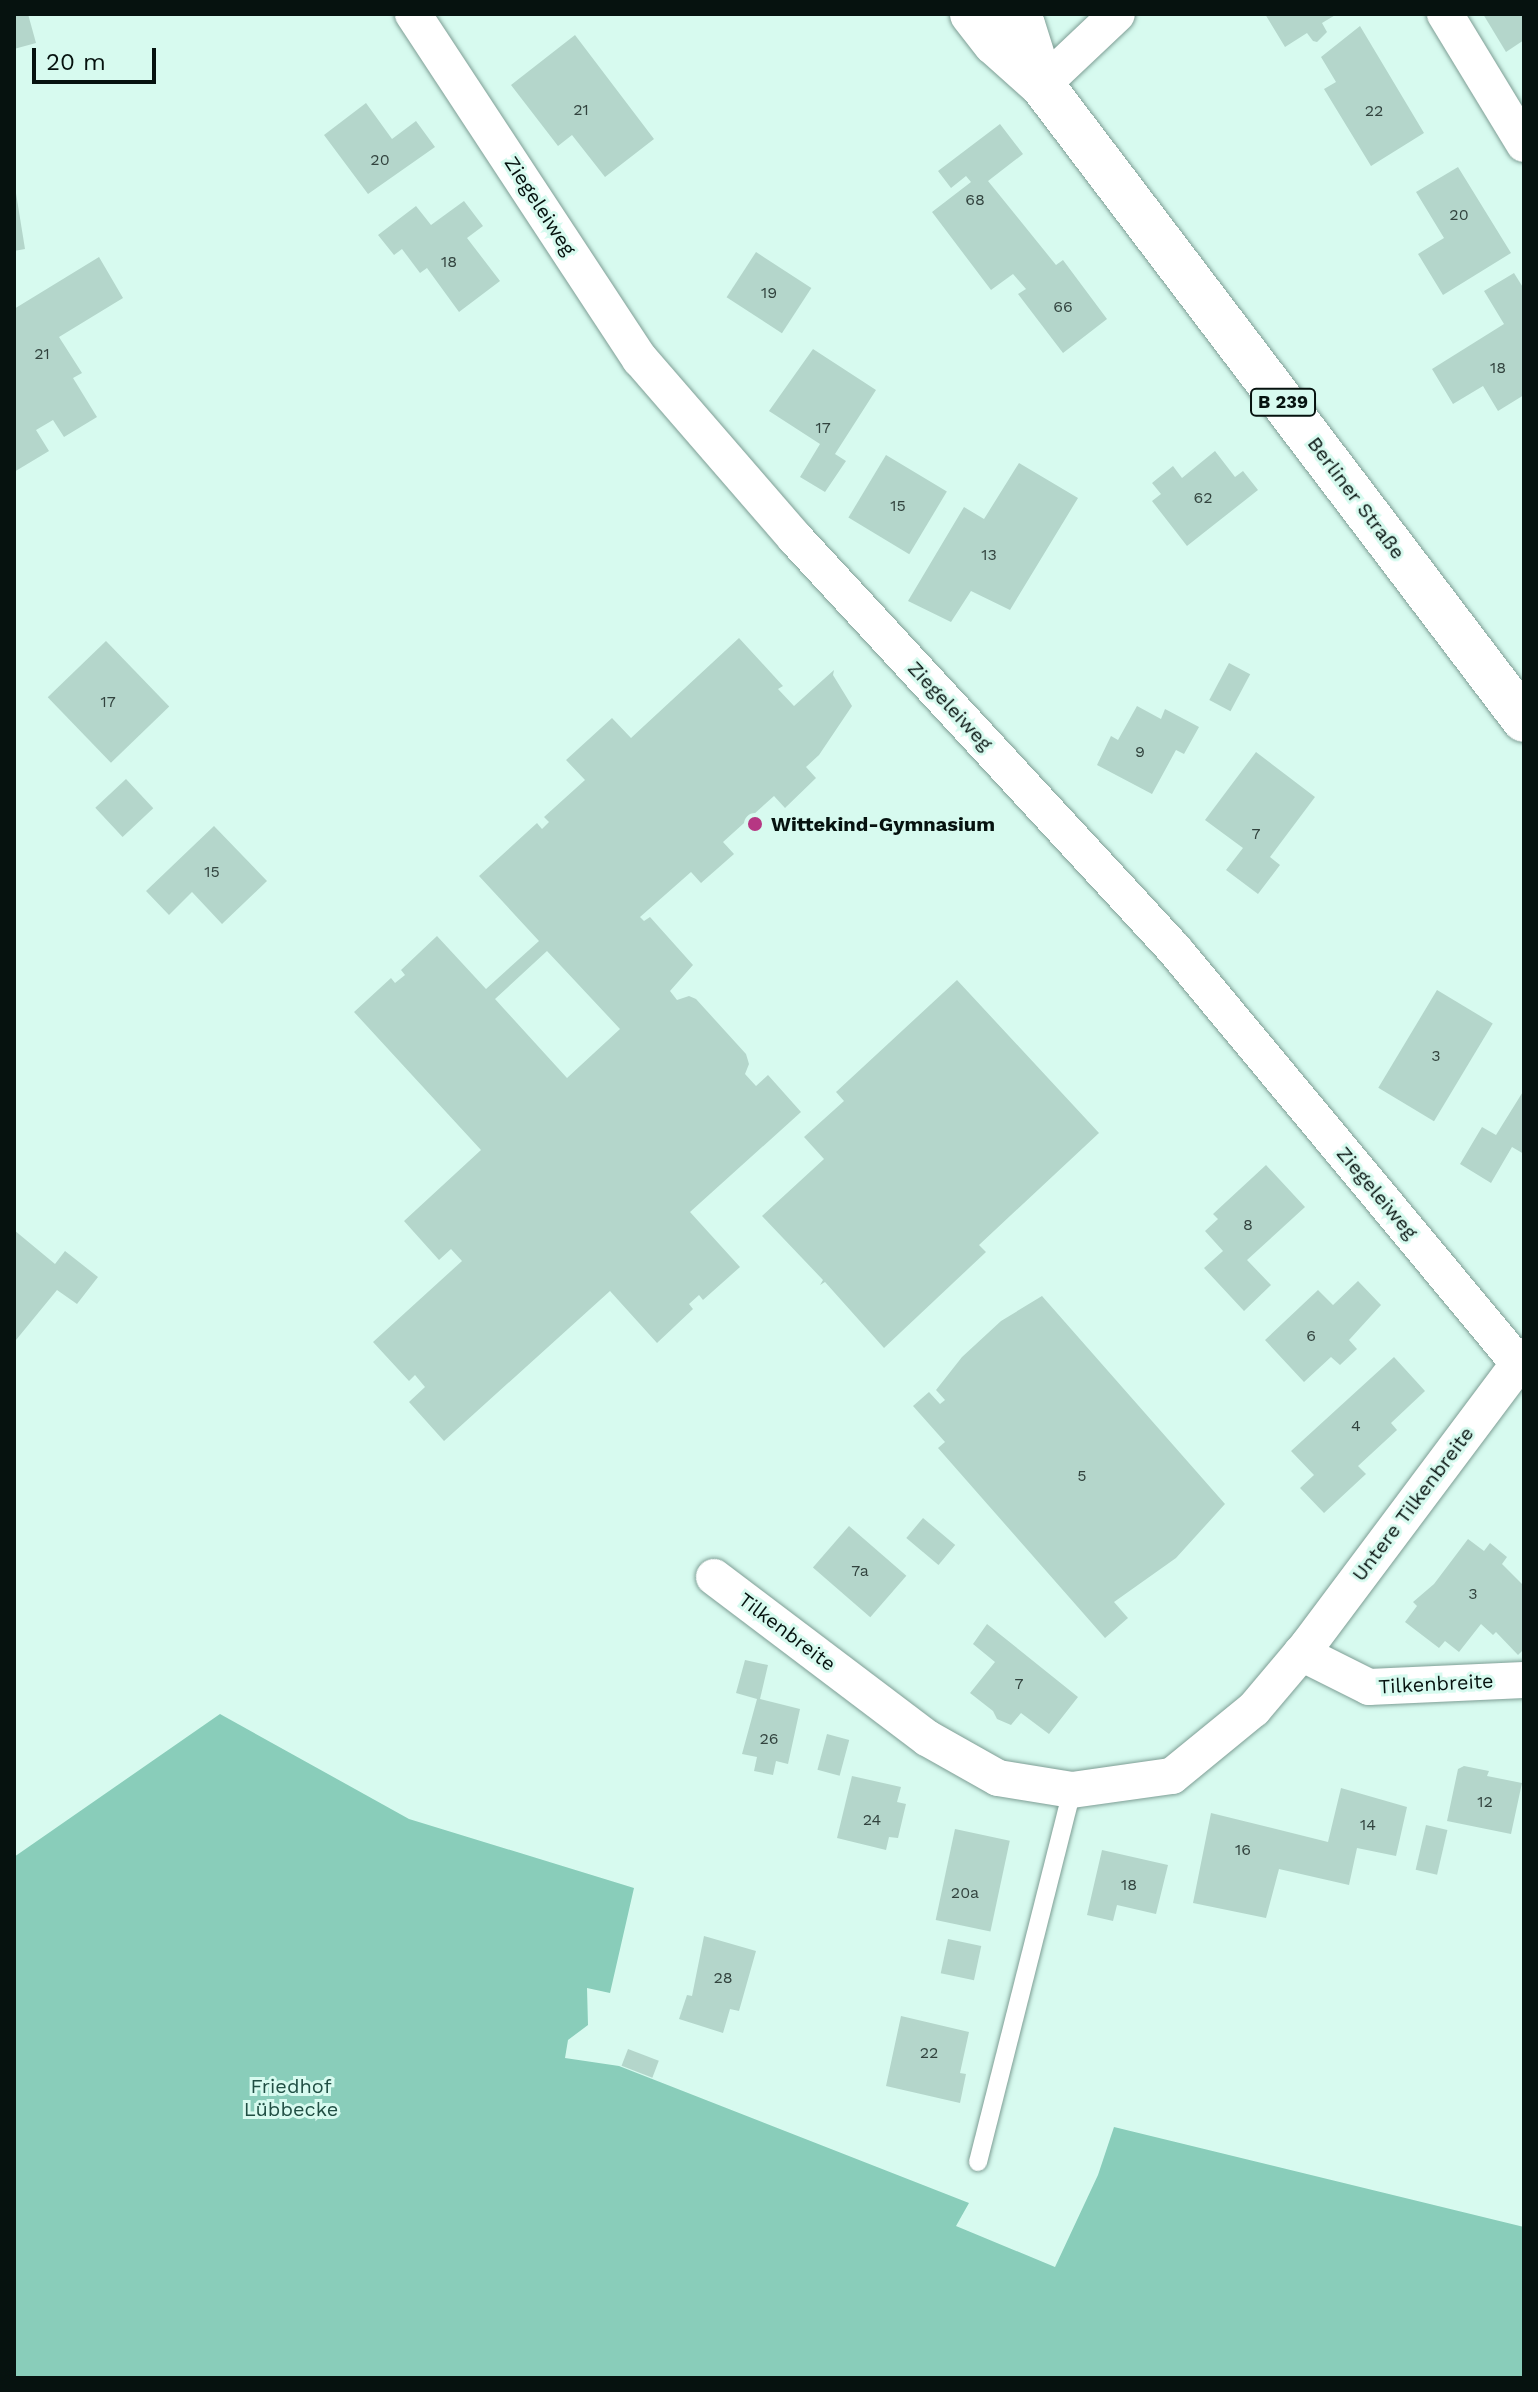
<!DOCTYPE html>
<meta charset="utf-8">
<style>
body{margin:0}
#map{position:relative;width:1538px;height:2392px;overflow:hidden;background:#d7faef;font-family:"Work Sans",sans-serif}
div>[style]{position:absolute}
.green>*{inset:0;background:#89cdba}
.building>*{inset:0;background:#b4d6cb;transform-origin:0 0}
.roads{filter:drop-shadow(0 0 2px #7e9e95) drop-shadow(0 0 2px #7e9e95)}
.lane>*{height:18px;margin:-9px;padding:0 9px;transform-origin:9px;border-radius:9px;background:#fff}
.street>*{height:36px;margin:-18px;padding:0 18px;transform-origin:18px;border-radius:18px;background:#fff}
.primary>*{height:44px;margin:-22px;padding:0 22px;transform-origin:22px;border-radius:22px;background:#fff}
.dots>*{width:22px;height:22px;translate:-50% -50%;box-sizing:border-box;border:4px solid #d7faef;border-radius:50%}
span{translate:-50% -50%;white-space:nowrap;text-align:center;line-height:1.15;-webkit-text-stroke:6px #d7faef;paint-order:stroke}
.number-label{font-size:16px;color:#32433e}
.number-label span{-webkit-text-stroke-width:0}
.shield-label span{padding:2px 6px;background:#d7faef;border:2px solid;border-radius:6px;-webkit-text-stroke-width:0}
.shield-label{font-size:18px;color:#06120f;font-weight:700}
.street-label{font-size:20px;color:#06120f}
.poi-label{font-size:20px;color:#06120f;font-weight:700}
.left{translate:0 -50%;text-align:left}
.park-label{font-size:20px;color:#204e43}
.frame{position:absolute;inset:0;border:16px solid #06120f;pointer-events:none}
.scale{position:absolute;left:32px;top:48px;width:124px;height:36px;box-sizing:border-box;border:4px solid #06120f;border-top:0;padding-left:10px;font-size:24px;line-height:28px;white-space:nowrap;color:#06120f;-webkit-text-stroke:6px #d7faef;paint-order:stroke}
</style>
<div id="map">
<div class="green">
<i style="clip-path:polygon(220px 1714px,409px 1819px,634px 1888px,610px 1993px,587px 1988px,588px 2025px,568px 2040px,565px 2058px,619px 2066px,969px 2203px,956px 2226px,1055px 2267px,1098px 2175px,1114px 2127px,1524px 2227px,1524px 2378px,14px 2378px,14px 1857px)"></i>
</div>
<div class="building">
<i style="clip-path:polygon(14px 14px,28px 14px,36px 43px,14px 49px)"></i>
<i style="clip-path:polygon(1265px 14px,1337px 14px,1322px 23px,1327px 32px,1317px 42px,1313px 41px,1307px 33px,1285px 47px)"></i>
<i style="clip-path:polygon(1483px 14px,1524px 14px,1524px 40px,1506px 52px)"></i>
<i style="clip-path:polygon(1360px 26px,1424px 133px,1371px 166px,1324px 89px,1336px 82px,1321px 57px)"></i>
<i style="clip-path:polygon(575px 35px,654px 139px,605px 177px,572px 135px,558px 146px,511px 85px)"></i>
<i style="clip-path:polygon(366px 103px,392px 139px,416px 121px,435px 147px,368px 194px,324px 135px)"></i>
<i style="clip-path:polygon(1000px 124px,1023px 154px,988px 181px,1056px 265px,1063px 260px,1107px 319px,1063px 353px,1018px 294px,1026px 289px,1013px 274px,991px 290px,932px 212px,971px 182px,966px 176px,951px 188px,938px 171px)"></i>
<i style="clip-path:polygon(1458px 167px,1511px 253px,1443px 295px,1418px 254px,1444px 238px,1416px 192px)"></i>
<i style="clip-path:polygon(14px 181px,25px 249px,14px 251px)"></i>
<i style="clip-path:polygon(464px 201px,483px 226px,467px 238px,500px 281px,459px 312px,427px 268px,420px 273px,402px 249px,394px 255px,378px 235px,416px 206px,431px 225px)"></i>
<i style="left:756px;top:252px;width:66px;height:54px;rotate:33deg"></i>
<i style="clip-path:polygon(99px 257px,123px 298px,59px 337px,82px 373px,73px 378px,97px 417px,64px 437px,53px 420px,36px 430px,49px 451px,14px 472px,14px 309px)"></i>
<i style="clip-path:polygon(1514px 273px,1524px 289px,1524px 395px,1498px 411px,1483px 386px,1453px 404px,1432px 369px,1504px 324px,1484px 291px)"></i>
<i style="clip-path:polygon(813px 349px,876px 390px,835px 454px,846px 461px,825px 492px,800px 477px,820px 444px,769px 411px)"></i>
<i style="clip-path:polygon(1215px 451px,1235px 477px,1243px 471px,1258px 490px,1187px 546px,1152px 501px,1161px 494px,1152px 483px,1173px 466px,1182px 478px)"></i>
<i style="left:886px;top:455px;width:71px;height:73px;rotate:31deg"></i>
<i style="clip-path:polygon(1019px 463px,1078px 498px,1010px 610px,971px 591px,951px 622px,908px 601px,964px 507px,984px 519px)"></i>
<i style="clip-path:polygon(evenodd,739px 638px,783px 686px,778px 689px,794px 706px,834px 670px,833px 675px,852px 706px,819px 755px,806px 767px,816px 778px,785px 808px,774px 796px,723px 842px,734px 854px,701px 883px,691px 872px,640px 917px,644px 921px,650px 917px,693px 965px,670px 991px,677px 1000px,689px 996px,696px 999px,746px 1054px,749px 1064px,745px 1074px,756px 1086px,768px 1075px,801px 1112px,690px 1212px,740px 1267px,703px 1300px,699px 1295px,689px 1304px,693px 1309px,657px 1343px,610px 1291px,444px 1441px,409px 1402px,425px 1387px,415px 1375px,409px 1381px,373px 1342px,462px 1261px,451px 1249px,439px 1260px,404px 1221px,481px 1150px,354px 1012px,391px 978px,395px 983px,405px 975px,401px 970px,437px 936px,486px 989px,539px 941px,479px 876px,537px 823px,542px 829px,549px 822px,544px 817px,585px 780px,566px 760px,612px 718px,631px 738px,739px 638px,547px 951px,620px 1029px,567px 1078px,495px 999px,547px 951px)"></i>
<i style="left:106px;top:641px;width:91px;height:81px;rotate:46deg"></i>
<i style="left:1229px;top:663px;width:24px;height:42px;rotate:28deg"></i>
<i style="clip-path:polygon(1137px 706px,1161px 719px,1165px 709px,1199px 727px,1184px 754px,1176px 750px,1152px 794px,1097px 765px,1111px 736px,1118px 740px)"></i>
<i style="clip-path:polygon(1256px 752px,1315px 797px,1270px 857px,1280px 865px,1258px 894px,1226px 870px,1243px 848px,1205px 820px)"></i>
<i style="left:126px;top:779px;width:40px;height:42px;rotate:47deg"></i>
<i style="clip-path:polygon(214px 826px,267px 881px,222px 924px,192px 892px,169px 915px,146px 891px)"></i>
<i style="clip-path:polygon(957px 980px,1099px 1133px,979px 1245px,986px 1252px,884px 1348px,825px 1282px,820px 1285px,823px 1280px,762px 1216px,824px 1159px,804px 1137px,844px 1101px,836px 1092px)"></i>
<i style="left:1437px;top:990px;width:65px;height:114px;rotate:31deg"></i>
<i style="clip-path:polygon(1524px 1090px,1524px 1154px,1512px 1147px,1491px 1183px,1460px 1164px,1482px 1127px,1496px 1135px)"></i>
<i style="clip-path:polygon(1266px 1165px,1305px 1207px,1247px 1260px,1271px 1285px,1244px 1311px,1204px 1268px,1223px 1251px,1205px 1231px,1218px 1219px,1213px 1214px)"></i>
<i style="clip-path:polygon(14px 1230px,55px 1264px,65px 1251px,98px 1277px,77px 1304px,57px 1290px,16px 1340px)"></i>
<i style="clip-path:polygon(1358px 1281px,1381px 1305px,1349px 1340px,1357px 1349px,1340px 1365px,1331px 1357px,1304px 1382px,1265px 1340px,1318px 1290px,1333px 1305px)"></i>
<i style="clip-path:polygon(1042px 1296px,1225px 1504px,1176px 1558px,1114px 1602px,1128px 1618px,1105px 1638px,938px 1448px,945px 1442px,913px 1406px,929px 1392px,940px 1404px,945px 1400px,936px 1390px,962px 1357px,1001px 1321px)"></i>
<i style="clip-path:polygon(1394px 1357px,1425px 1391px,1391px 1423px,1397px 1430px,1358px 1466px,1366px 1474px,1324px 1513px,1300px 1488px,1314px 1475px,1291px 1451px)"></i>
<i style="left:923px;top:1518px;width:42px;height:26px;rotate:40deg"></i>
<i style="left:849px;top:1526px;width:76px;height:55px;rotate:41deg"></i>
<i style="clip-path:polygon(1468px 1539px,1484px 1551px,1490px 1543px,1507px 1557px,1502px 1564px,1524px 1586px,1524px 1649px,1518px 1655px,1496px 1632px,1493px 1635px,1481px 1624px,1459px 1652px,1445px 1641px,1439px 1648px,1405px 1622px,1417px 1606px,1413px 1602px,1434px 1584px)"></i>
<i style="clip-path:polygon(987px 1624px,1078px 1697px,1049px 1734px,1021px 1713px,1011px 1725px,997px 1719px,993px 1711px,970px 1693px,995px 1662px,973px 1644px)"></i>
<i style="clip-path:polygon(745px 1660px,768px 1665px,760px 1699px,800px 1709px,788px 1764px,776px 1761px,773px 1775px,754px 1771px,757px 1757px,742px 1754px,757px 1699px,736px 1693px)"></i>
<i style="left:827px;top:1734px;width:23px;height:37px;rotate:15deg"></i>
<i style="clip-path:polygon(1464px 1766px,1489px 1771px,1487px 1776px,1522px 1783px,1511px 1834px,1447px 1821px,1458px 1769px)"></i>
<i style="clip-path:polygon(852px 1776px,901px 1787px,897px 1802px,906px 1804px,898px 1838px,889px 1837px,886px 1850px,837px 1838px)"></i>
<i style="clip-path:polygon(1341px 1788px,1407px 1807px,1396px 1856px,1357px 1848px,1349px 1885px,1279px 1869px,1266px 1918px,1193px 1903px,1211px 1813px,1328px 1842px)"></i>
<i style="left:1426px;top:1825px;width:22px;height:46px;rotate:13deg"></i>
<i style="left:955px;top:1829px;width:56px;height:93px;rotate:12deg"></i>
<i style="clip-path:polygon(1102px 1850px,1168px 1865px,1156px 1914px,1117px 1905px,1113px 1921px,1087px 1915px)"></i>
<i style="clip-path:polygon(704px 1936px,756px 1951px,739px 2011px,730px 2009px,723px 2033px,679px 2019px,687px 1995px,692px 1996px)"></i>
<i style="left:948px;top:1939px;width:34px;height:35px;rotate:12deg"></i>
<i style="clip-path:polygon(901px 2016px,969px 2032px,960px 2073px,966px 2074px,960px 2103px,886px 2086px)"></i>
<i style="left:628px;top:2049px;width:33px;height:18px;rotate:21deg"></i>
</div>
<div class="roads">
<div class="lane">
<i style="left:978px;top:2162px;width:384px;rotate:-75.8deg"></i>
</div>
<div class="street">
<i style="left:413px;top:14px;width:413px;rotate:56.7deg"></i>
<i style="left:640px;top:359px;width:237px;rotate:49.1deg"></i>
<i style="left:795px;top:538px;width:560px;rotate:47.31deg"></i>
<i style="left:1175px;top:950px;width:546px;rotate:50.28deg"></i>
<i style="left:1445px;top:14px;width:152px;rotate:58.7deg"></i>
<i style="left:1042px;top:85px;width:103px;rotate:-43.4deg"></i>
<i style="left:714px;top:1577px;width:267px;rotate:37.1deg"></i>
<i style="left:927px;top:1738px;width:81px;rotate:29.4deg"></i>
<i style="left:998px;top:1778px;width:75px;rotate:9.2deg"></i>
<i style="left:1072px;top:1790px;width:101px;rotate:-8deg"></i>
<i style="left:1172px;top:1776px;width:106px;rotate:-39.3deg"></i>
<i style="left:1254px;top:1709px;width:84px;rotate:-49.8deg"></i>
<i style="left:1308px;top:1645px;width:361px;rotate:-53.2deg"></i>
<i style="left:1301px;top:1653px;width:76px;rotate:26.6deg"></i>
<i style="left:1369px;top:1687px;width:155px;rotate:-2.6deg"></i>
</div>
<div class="primary">
<i style="left:972px;top:14px;width:37px;rotate:52deg"></i>
<i style="left:995px;top:43px;width:63px;rotate:41.8deg"></i>
<i style="left:1042px;top:85px;width:797px;rotate:52.8deg"></i>
<i style="left:1016px;top:14px;width:13px;rotate:58deg"></i>
<i style="left:1023px;top:25px;width:63px;rotate:72.4deg"></i>
</div>
</div>
<div class="dots">
<i style="left:755px;top:824px;background:#b63783"></i>
</div>
<div class="number-label">
<span style="left:581px;top:110px">21</span>
<span style="left:1374px;top:111px">22</span>
<span style="left:380px;top:160px">20</span>
<span style="left:975px;top:200px">68</span>
<span style="left:1459px;top:215px">20</span>
<span style="left:449px;top:262px">18</span>
<span style="left:769px;top:293px">19</span>
<span style="left:1063px;top:307px">66</span>
<span style="left:42px;top:354px">21</span>
<span style="left:1498px;top:368px">18</span>
<span style="left:823px;top:428px">17</span>
<span style="left:1203px;top:498px">62</span>
<span style="left:898px;top:506px">15</span>
<span style="left:989px;top:555px">13</span>
<span style="left:108px;top:702px">17</span>
<span style="left:1140px;top:752px">9</span>
<span style="left:1256px;top:834px">7</span>
<span style="left:212px;top:872px">15</span>
<span style="left:1436px;top:1056px">3</span>
<span style="left:1248px;top:1225px">8</span>
<span style="left:1311px;top:1336px">6</span>
<span style="left:1356px;top:1426px">4</span>
<span style="left:1082px;top:1476px">5</span>
<span style="left:860px;top:1571px">7a</span>
<span style="left:1473px;top:1594px">3</span>
<span style="left:1019px;top:1684px">7</span>
<span style="left:769px;top:1739px">26</span>
<span style="left:1485px;top:1802px">12</span>
<span style="left:872px;top:1820px">24</span>
<span style="left:1368px;top:1825px">14</span>
<span style="left:1243px;top:1850px">16</span>
<span style="left:1129px;top:1885px">18</span>
<span style="left:965px;top:1893px">20a</span>
<span style="left:723px;top:1978px">28</span>
<span style="left:929px;top:2053px">22</span>
</div>
<div class="shield-label">
<span style="left:1283px;top:402px">B 239</span>
</div>
<div class="street-label">
<span style="left:540px;top:206px;rotate:57deg">Ziegeleiweg</span>
<span style="left:1356px;top:498px;rotate:53deg">Berliner Straße</span>
<span style="left:950px;top:706px;rotate:47deg">Ziegeleiweg</span>
<span style="left:1377px;top:1193px;rotate:50deg">Ziegeleiweg</span>
<span style="left:1413px;top:1504px;rotate:-53deg">Untere Tilkenbreite</span>
<span style="left:787px;top:1632px;rotate:37deg">Tilkenbreite</span>
<span style="left:1436px;top:1684px;rotate:-3deg">Tilkenbreite</span>
</div>
<div class="poi-label">
<span class="left" style="left:771px;top:824px">Wittekind-Gymnasium</span>
</div>
<div class="park-label">
<span style="left:291px;top:2098px">Friedhof<br>Lübbecke</span>
</div>
<div class="frame"></div>
<div class="scale">20 m</div>
</div>
